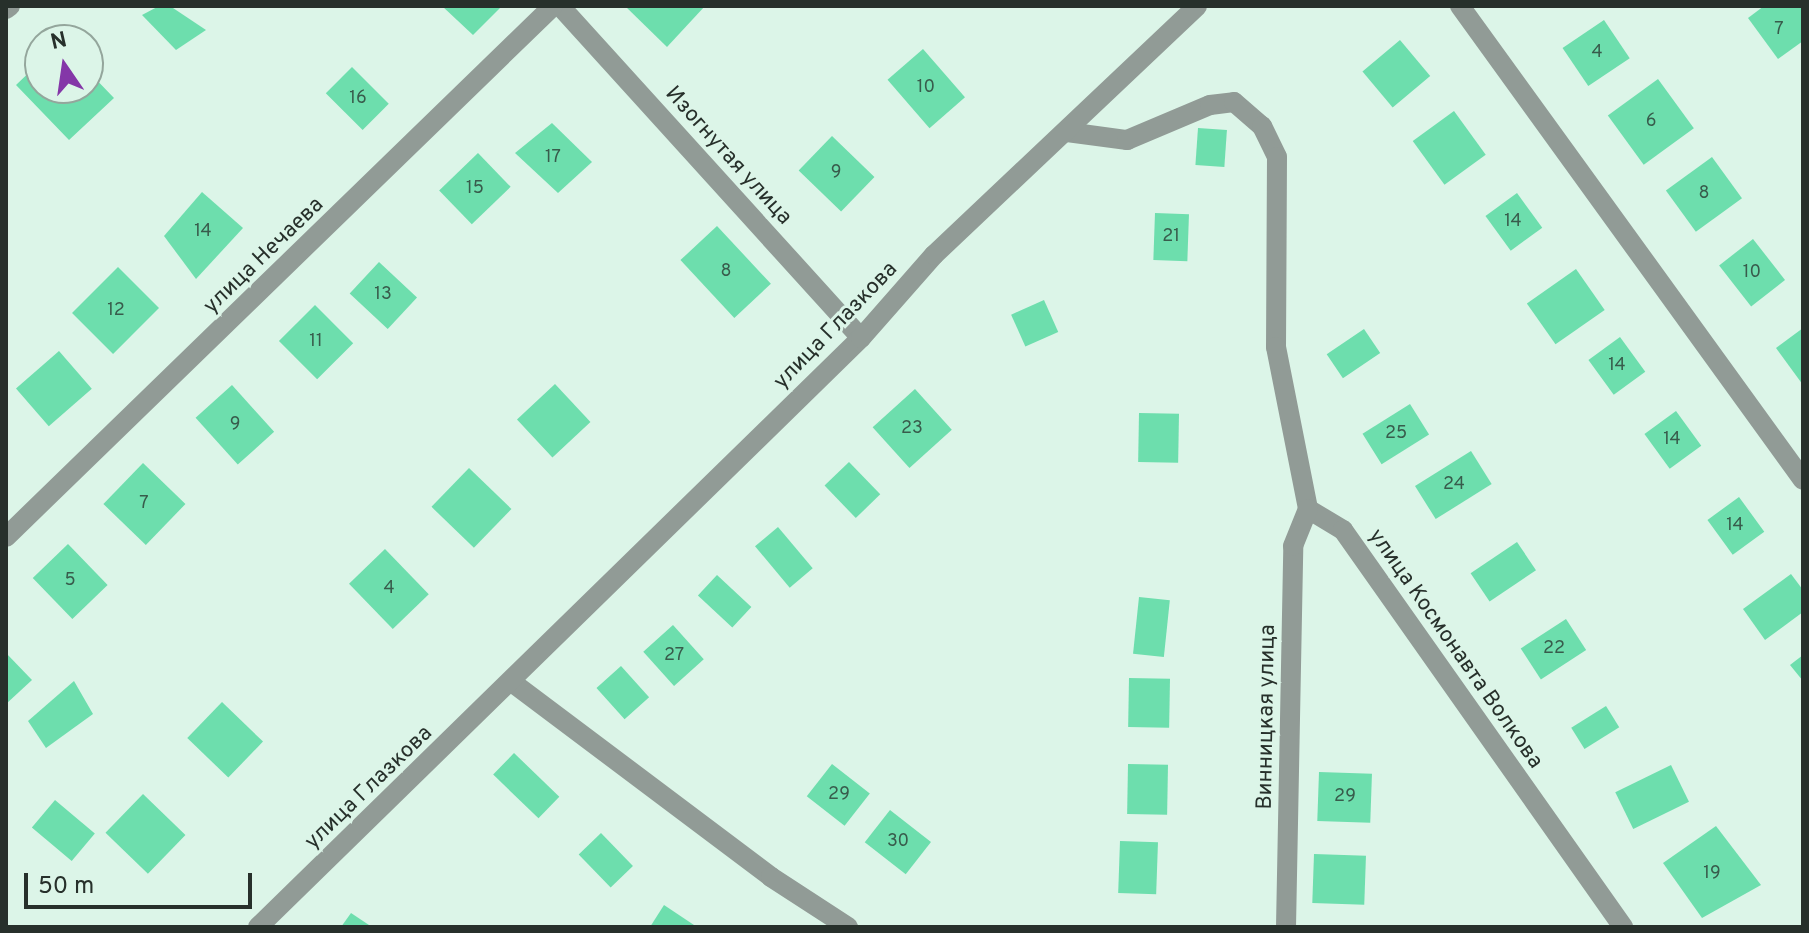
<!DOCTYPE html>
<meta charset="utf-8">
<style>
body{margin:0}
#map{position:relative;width:1809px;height:933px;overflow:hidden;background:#dcf5e8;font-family:Overpass,sans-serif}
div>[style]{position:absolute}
.building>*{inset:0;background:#6ddead;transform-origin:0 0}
.minor>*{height:20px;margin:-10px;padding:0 10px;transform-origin:10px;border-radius:10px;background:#919b96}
span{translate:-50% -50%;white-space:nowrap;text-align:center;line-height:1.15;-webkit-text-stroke:6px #dcf5e8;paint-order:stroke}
.number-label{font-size:18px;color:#385c4c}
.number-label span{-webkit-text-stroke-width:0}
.street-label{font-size:22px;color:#27302b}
.frame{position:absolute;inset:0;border:8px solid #27302b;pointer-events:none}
.north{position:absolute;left:24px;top:24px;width:80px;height:80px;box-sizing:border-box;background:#dcf5e8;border:2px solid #94a69c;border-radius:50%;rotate:347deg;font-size:22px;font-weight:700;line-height:32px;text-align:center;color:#27302b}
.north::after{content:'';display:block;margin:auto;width:28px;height:36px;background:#8437a8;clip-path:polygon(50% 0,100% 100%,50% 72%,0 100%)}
.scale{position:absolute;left:24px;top:873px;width:228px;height:36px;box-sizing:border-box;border:4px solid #27302b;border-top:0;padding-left:10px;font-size:24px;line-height:28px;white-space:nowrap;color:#27302b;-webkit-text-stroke:6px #dcf5e8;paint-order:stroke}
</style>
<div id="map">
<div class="building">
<i style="clip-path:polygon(159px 6px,170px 6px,206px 30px,176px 50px,142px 15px)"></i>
<i style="clip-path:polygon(442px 6px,502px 6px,473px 35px)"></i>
<i style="clip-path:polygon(625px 6px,705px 6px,667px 47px)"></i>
<i style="clip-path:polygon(1764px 6px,1803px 6px,1803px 41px,1778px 59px,1748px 18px)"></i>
<i style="left:1604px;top:20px;width:46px;height:50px;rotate:56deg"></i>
<i style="left:1400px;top:40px;width:47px;height:49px;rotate:50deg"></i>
<i style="left:923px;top:49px;width:64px;height:47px;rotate:49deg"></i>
<i style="clip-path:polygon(40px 62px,40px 88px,88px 88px,88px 71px,114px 98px,69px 140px,16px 85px)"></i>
<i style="left:352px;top:67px;width:52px;height:37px;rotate:45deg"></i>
<i style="left:1658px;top:79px;width:61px;height:62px;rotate:54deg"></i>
<i style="left:1454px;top:111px;width:54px;height:51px;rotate:54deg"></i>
<i style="clip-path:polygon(552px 123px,592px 162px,558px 193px,515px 153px)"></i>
<i style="left:1198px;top:128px;width:29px;height:37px;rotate:4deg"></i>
<i style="left:832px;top:136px;width:59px;height:48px;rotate:44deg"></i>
<i style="left:478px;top:153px;width:47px;height:54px;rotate:46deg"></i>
<i style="left:1712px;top:157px;width:51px;height:57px;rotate:54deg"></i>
<i style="clip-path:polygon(202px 192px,243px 228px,196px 279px,164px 236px)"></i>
<i style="left:1517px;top:193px;width:43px;height:39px;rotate:54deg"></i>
<i style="left:1155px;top:213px;width:34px;height:47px;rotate:2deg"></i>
<i style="left:717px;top:226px;width:79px;height:50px;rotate:47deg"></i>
<i style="left:1753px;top:239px;width:52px;height:43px;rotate:52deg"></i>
<i style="left:379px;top:262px;width:52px;height:43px;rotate:43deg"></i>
<i style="left:118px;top:267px;width:58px;height:65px;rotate:45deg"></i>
<i style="left:1576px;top:269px;width:50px;height:60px;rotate:55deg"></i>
<i style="left:1044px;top:300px;width:35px;height:36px;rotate:66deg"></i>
<i style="left:315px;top:305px;width:54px;height:51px;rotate:45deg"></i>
<i style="clip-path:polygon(1803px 328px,1803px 385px,1776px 348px)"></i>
<i style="left:1364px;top:329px;width:29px;height:45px;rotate:56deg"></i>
<i style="left:1620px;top:337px;width:43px;height:39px;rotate:54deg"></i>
<i style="left:59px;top:351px;width:50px;height:57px;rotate:49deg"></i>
<i style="left:555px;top:384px;width:52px;height:52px;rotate:47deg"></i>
<i style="left:232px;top:385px;width:63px;height:49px;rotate:48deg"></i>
<i style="left:915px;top:389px;width:55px;height:57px;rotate:48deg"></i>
<i style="left:1410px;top:404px;width:36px;height:56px;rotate:58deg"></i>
<i style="left:1676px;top:411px;width:43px;height:39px;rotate:54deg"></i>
<i style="left:1139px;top:413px;width:40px;height:49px;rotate:1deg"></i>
<i style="left:1471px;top:451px;width:39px;height:66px;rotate:58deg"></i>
<i style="left:849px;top:462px;width:45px;height:34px;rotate:46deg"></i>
<i style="left:143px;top:463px;width:59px;height:57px;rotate:44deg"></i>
<i style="left:469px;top:468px;width:59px;height:54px;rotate:44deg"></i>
<i style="left:1739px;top:497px;width:43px;height:39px;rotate:54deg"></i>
<i style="left:778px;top:527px;width:54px;height:30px;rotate:50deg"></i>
<i style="left:1517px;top:542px;width:34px;height:56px;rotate:56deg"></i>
<i style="left:68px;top:544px;width:57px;height:49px;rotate:46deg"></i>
<i style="left:385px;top:549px;width:63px;height:50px;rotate:46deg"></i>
<i style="clip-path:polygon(1791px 574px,1803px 590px,1803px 612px,1765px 640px,1743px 609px)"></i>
<i style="left:717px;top:575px;width:47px;height:28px;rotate:43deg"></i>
<i style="left:1139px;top:597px;width:31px;height:57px;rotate:6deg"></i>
<i style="left:1566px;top:619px;width:37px;height:54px;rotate:57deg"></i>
<i style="left:673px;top:625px;width:46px;height:40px;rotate:48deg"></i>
<i style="clip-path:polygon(6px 653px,32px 680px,6px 704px)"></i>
<i style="clip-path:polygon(1803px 655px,1803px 681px,1790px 665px)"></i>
<i style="left:621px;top:666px;width:42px;height:33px;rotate:48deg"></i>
<i style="left:1129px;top:678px;width:41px;height:49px;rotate:1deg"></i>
<i style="clip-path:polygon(74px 681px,93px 714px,46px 748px,28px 721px)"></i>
<i style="left:222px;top:702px;width:57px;height:50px;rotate:44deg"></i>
<i style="left:1606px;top:706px;width:25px;height:41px;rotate:58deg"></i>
<i style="left:514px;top:753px;width:63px;height:30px;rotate:44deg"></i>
<i style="left:832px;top:764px;width:48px;height:41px;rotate:38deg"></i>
<i style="left:1128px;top:764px;width:40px;height:50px;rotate:1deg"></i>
<i style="left:1671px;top:765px;width:41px;height:62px;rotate:64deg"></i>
<i style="left:1319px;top:772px;width:53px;height:49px;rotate:2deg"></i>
<i style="left:143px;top:794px;width:59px;height:54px;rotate:44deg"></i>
<i style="left:55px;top:800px;width:52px;height:36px;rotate:40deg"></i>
<i style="left:890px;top:810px;width:52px;height:41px;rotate:38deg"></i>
<i style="clip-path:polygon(1716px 826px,1761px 885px,1702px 918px,1663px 863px)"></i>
<i style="left:601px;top:833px;width:46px;height:31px;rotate:46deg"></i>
<i style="left:1120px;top:841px;width:38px;height:52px;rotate:2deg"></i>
<i style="left:1314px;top:854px;width:52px;height:49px;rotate:2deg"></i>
<i style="clip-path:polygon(664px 905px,697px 927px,650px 927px)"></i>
<i style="clip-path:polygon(351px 913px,372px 927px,341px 927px)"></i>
</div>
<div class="minor">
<i style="left:560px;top:6px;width:448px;rotate:47.8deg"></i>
<i style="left:1460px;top:6px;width:585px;rotate:54.11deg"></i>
<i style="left:6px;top:9px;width:5px;rotate:-37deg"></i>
<i style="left:1067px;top:132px;width:61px;rotate:7.6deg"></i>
<i style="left:1127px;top:140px;width:90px;rotate:-22.9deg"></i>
<i style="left:1210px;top:105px;width:24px;rotate:-7deg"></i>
<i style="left:1234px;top:102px;width:37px;rotate:41deg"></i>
<i style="left:1262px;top:126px;width:34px;rotate:64deg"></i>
<i style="left:1277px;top:157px;width:190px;rotate:90.3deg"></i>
<i style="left:1276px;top:347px;width:165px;rotate:78.8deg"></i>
<i style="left:1308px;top:509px;width:41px;rotate:31deg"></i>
<i style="left:1343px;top:530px;width:486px;rotate:54.8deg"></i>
<i style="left:6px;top:537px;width:762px;rotate:-44.15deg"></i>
<i style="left:513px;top:683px;width:323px;rotate:36.9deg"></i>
<i style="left:771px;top:877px;width:92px;rotate:33deg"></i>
<i style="left:258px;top:927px;width:843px;rotate:-44.33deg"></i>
<i style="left:861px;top:338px;width:111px;rotate:-48.7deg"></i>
<i style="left:934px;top:255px;width:362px;rotate:-43.4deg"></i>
<i style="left:1286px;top:927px;width:381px;rotate:-88.9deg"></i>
<i style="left:1293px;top:546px;width:40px;rotate:-68deg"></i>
</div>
<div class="number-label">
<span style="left:1779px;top:30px">7</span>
<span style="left:1597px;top:53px">4</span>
<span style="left:926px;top:88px">10</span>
<span style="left:358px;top:99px">16</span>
<span style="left:1651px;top:122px">6</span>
<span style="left:553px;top:158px">17</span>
<span style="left:836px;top:173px">9</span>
<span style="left:475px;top:189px">15</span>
<span style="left:1704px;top:194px">8</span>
<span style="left:1513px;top:222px">14</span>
<span style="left:203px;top:232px">14</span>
<span style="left:1171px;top:237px">21</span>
<span style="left:726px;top:272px">8</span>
<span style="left:1752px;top:273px">10</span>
<span style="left:383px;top:295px">13</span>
<span style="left:116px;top:311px">12</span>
<span style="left:316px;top:342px">11</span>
<span style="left:1617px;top:366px">14</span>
<span style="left:235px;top:425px">9</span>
<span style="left:912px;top:429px">23</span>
<span style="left:1396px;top:434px">25</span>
<span style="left:1672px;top:440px">14</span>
<span style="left:1454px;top:485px">24</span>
<span style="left:144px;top:504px">7</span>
<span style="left:1735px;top:526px">14</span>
<span style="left:70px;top:581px">5</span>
<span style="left:389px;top:589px">4</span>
<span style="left:1554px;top:649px">22</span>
<span style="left:674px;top:656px">27</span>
<span style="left:839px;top:795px">29</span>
<span style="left:1345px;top:797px">29</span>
<span style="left:898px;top:842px">30</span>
<span style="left:1712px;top:874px">19</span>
</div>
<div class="street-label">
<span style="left:728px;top:156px;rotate:48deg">Изогнутая улица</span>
<span style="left:264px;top:256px;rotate:-44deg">улица Нечаева</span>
<span style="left:836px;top:326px;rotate:-46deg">улица Глазкова</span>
<span style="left:1455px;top:649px;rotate:55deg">улица Космонавта Волкова</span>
<span style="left:1267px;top:717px;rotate:-89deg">Винницкая улица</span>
<span style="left:369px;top:788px;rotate:-44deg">улица Глазкова</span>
</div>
<div class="frame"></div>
<div class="north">N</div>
<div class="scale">50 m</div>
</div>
